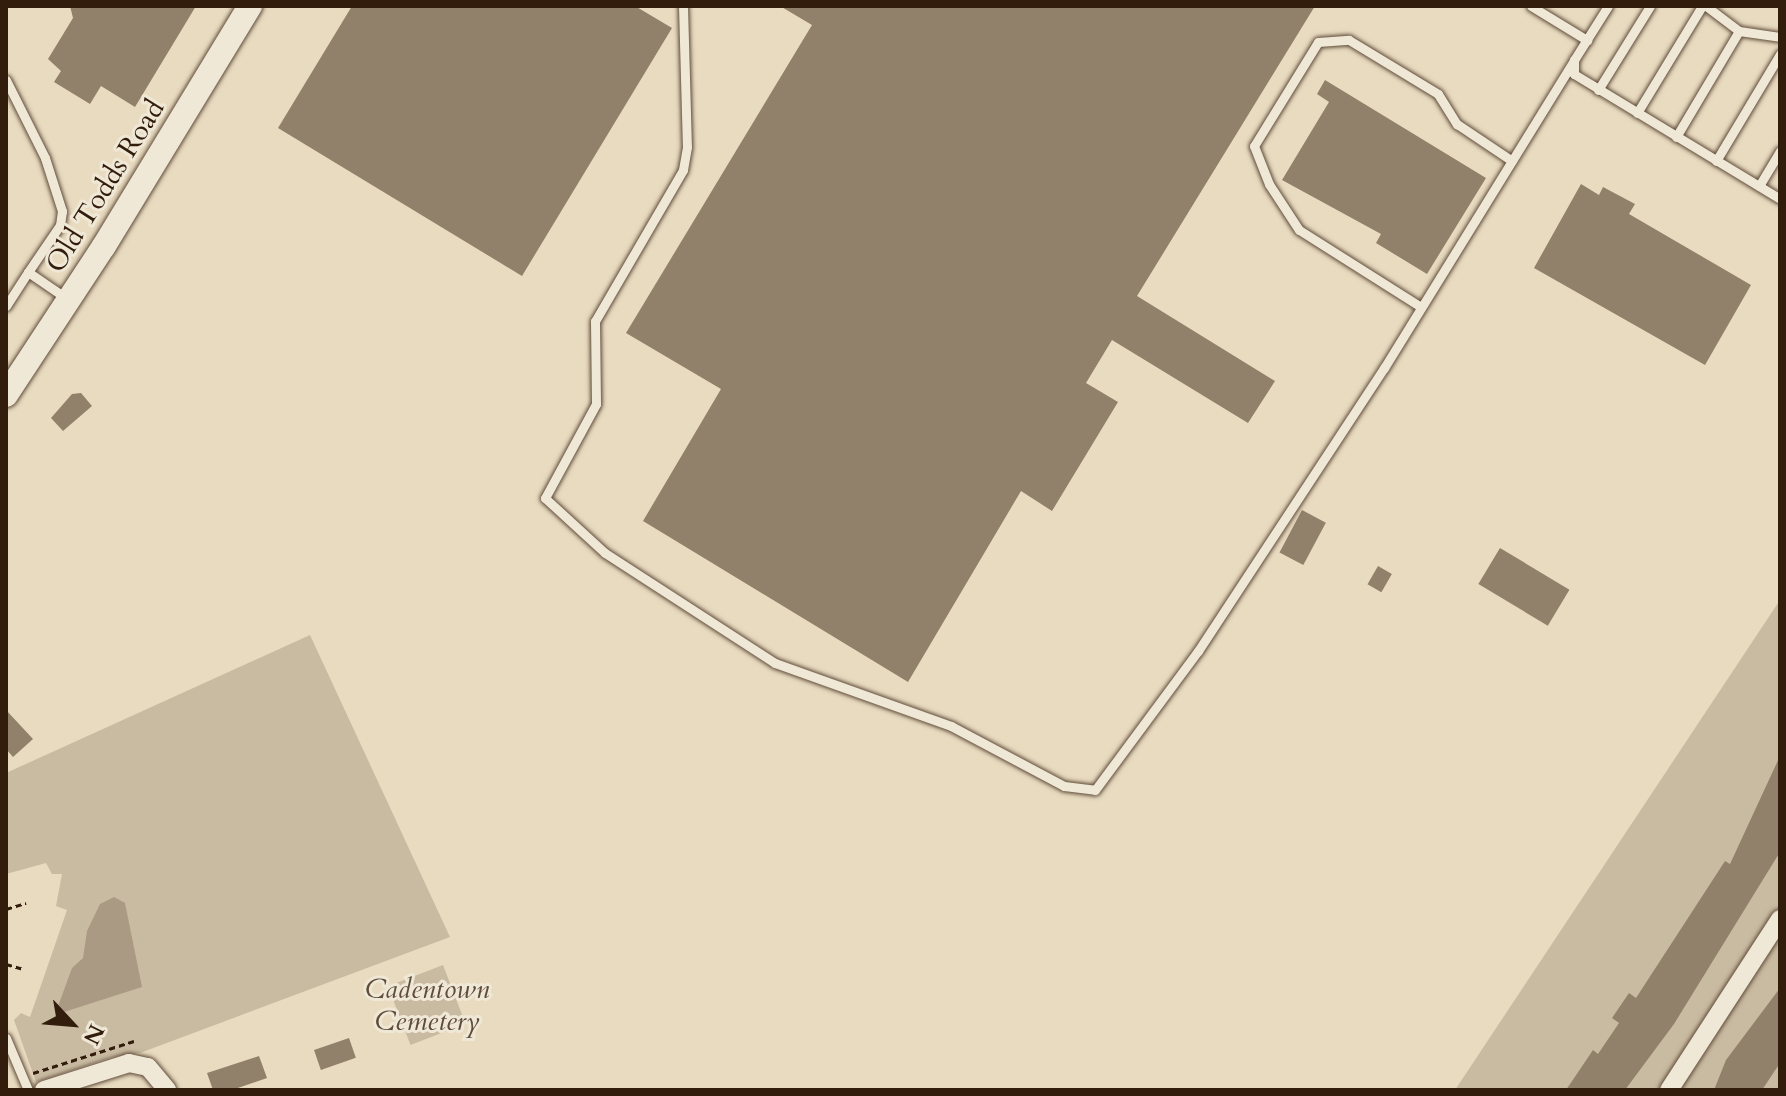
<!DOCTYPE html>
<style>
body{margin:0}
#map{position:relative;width:1786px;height:1096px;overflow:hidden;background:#e8dbc0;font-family:Cardo,serif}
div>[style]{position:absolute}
.green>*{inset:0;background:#c9bba2;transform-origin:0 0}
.water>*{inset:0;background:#aa9a83}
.building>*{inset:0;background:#91806a;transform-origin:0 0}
.path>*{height:3px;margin-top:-1.5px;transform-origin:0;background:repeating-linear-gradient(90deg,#321d0d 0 6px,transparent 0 10px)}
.roads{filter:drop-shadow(0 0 2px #604c3a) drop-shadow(0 0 2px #604c3a)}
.lane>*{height:9px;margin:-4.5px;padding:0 4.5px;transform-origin:4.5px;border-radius:4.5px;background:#f0e8d6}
.street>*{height:18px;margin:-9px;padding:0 9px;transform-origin:9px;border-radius:9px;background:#f0e8d6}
.secondary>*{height:24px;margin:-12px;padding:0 12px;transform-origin:12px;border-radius:12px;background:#f0e8d6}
span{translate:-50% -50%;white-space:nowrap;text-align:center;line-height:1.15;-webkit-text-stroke:6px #f0e8d6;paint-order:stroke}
.street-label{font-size:28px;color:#321d0d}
.park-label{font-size:28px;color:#5f4c3a;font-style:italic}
.frame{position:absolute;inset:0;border:8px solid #321d0d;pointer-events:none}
.north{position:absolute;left:32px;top:984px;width:80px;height:80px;-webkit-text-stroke:6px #f0e8d6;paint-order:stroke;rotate:116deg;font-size:22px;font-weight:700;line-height:32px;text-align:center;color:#321d0d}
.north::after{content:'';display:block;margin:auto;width:28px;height:36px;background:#321d0d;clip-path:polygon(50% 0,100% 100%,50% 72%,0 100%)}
</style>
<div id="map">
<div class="green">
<i style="clip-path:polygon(1780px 600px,1780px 1090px,1455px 1090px)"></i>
<i style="clip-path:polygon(310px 635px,450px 937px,140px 1053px,112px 1057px,36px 1082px,14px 1020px,21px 1013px,30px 1017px,67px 910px,56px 906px,62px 874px,52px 874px,46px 863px,6px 874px,6px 773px)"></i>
<i style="left:443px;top:965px;width:63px;height:59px;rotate:69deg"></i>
</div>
<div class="water">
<i style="clip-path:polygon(114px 897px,125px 903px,142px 987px,64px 1012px,57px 1009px,72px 968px,83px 958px,87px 931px,100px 904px)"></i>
</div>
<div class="building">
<i style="clip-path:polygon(70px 6px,196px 6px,135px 107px,101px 86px,90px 104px,54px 82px,61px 71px,48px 59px,73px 18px)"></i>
<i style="clip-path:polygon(352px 6px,635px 6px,672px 28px,522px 276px,278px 128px)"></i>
<i style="clip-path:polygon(780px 6px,1315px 6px,1137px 296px,1275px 381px,1248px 423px,1112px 340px,1086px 383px,1118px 402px,1052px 511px,1021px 491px,908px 682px,643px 521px,721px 389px,626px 333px,812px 25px)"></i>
<i style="clip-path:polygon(1325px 80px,1486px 178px,1427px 274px,1376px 243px,1381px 234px,1282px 180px,1329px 102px,1317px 94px)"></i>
<i style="clip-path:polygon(1581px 184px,1599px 195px,1603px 187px,1635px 204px,1629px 214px,1751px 285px,1705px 365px,1534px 268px)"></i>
<i style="clip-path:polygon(81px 393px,92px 406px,63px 431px,51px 418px,72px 394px)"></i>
<i style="left:1302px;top:510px;width:27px;height:48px;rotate:28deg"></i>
<i style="left:1500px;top:548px;width:81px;height:42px;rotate:31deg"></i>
<i style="left:1378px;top:566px;width:16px;height:21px;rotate:30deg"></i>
<i style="clip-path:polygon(6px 710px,33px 739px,13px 757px,6px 749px)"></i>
<i style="clip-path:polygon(1780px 756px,1780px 852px,1674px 1024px,1625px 1090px,1566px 1090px,1593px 1050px,1598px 1054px,1619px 1023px,1612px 1018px,1629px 993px,1636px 998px,1725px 861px,1730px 864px)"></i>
<i style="clip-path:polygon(1780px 988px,1780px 1063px,1762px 1090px,1714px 1090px,1726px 1060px)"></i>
<i style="left:349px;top:1038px;width:21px;height:37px;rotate:71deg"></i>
<i style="clip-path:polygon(259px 1056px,267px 1078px,232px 1090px,213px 1090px,207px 1073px)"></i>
</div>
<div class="path">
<i style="left:6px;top:909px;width:21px;rotate:-17deg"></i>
<i style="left:6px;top:964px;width:19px;rotate:16deg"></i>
<i style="left:33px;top:1073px;width:106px;rotate:-17.6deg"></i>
</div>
<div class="roads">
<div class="lane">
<i style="left:683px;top:6px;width:141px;rotate:88.4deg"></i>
<i style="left:687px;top:147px;width:23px;rotate:100deg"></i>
<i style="left:683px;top:170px;width:175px;rotate:120.2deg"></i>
<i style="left:595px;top:321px;width:83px;rotate:89.3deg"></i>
<i style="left:596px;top:404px;width:107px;rotate:118.5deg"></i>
<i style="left:545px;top:498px;width:81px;rotate:42.5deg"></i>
<i style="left:605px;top:553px;width:202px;rotate:32.9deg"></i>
<i style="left:775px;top:663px;width:187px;rotate:19.7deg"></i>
<i style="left:951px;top:726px;width:128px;rotate:28deg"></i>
<i style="left:1064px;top:786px;width:31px;rotate:7deg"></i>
<i style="left:1095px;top:790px;width:173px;rotate:-53.5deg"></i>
<i style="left:1198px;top:651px;width:339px;rotate:-56.7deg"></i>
<i style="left:1384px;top:368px;width:362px;rotate:-58.3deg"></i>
<i style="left:1531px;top:6px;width:66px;rotate:31.3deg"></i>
<i style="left:1608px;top:6px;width:64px;rotate:122.2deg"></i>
<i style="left:1574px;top:60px;width:14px;rotate:90deg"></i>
<i style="left:1574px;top:74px;width:241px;rotate:31.2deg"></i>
<i style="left:1706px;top:6px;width:41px;rotate:37.1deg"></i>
<i style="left:1739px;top:31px;width:41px;rotate:8.3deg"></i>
<i style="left:6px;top:80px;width:87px;rotate:63.4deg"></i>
<i style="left:45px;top:158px;width:56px;rotate:72.2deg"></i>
<i style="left:62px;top:211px;width:14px;rotate:98deg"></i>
<i style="left:60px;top:225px;width:57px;rotate:124.2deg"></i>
<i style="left:28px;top:272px;width:46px;rotate:34.4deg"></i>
<i style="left:1598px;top:90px;width:99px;rotate:-58.2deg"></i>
<i style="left:1637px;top:113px;width:125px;rotate:-58.7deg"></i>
<i style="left:1676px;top:137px;width:123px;rotate:-59.3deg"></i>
<i style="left:1716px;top:161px;width:125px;rotate:-59.1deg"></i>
<i style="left:1759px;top:186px;width:41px;rotate:-59deg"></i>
<i style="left:6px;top:306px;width:40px;rotate:-57.1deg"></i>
<i style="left:1421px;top:307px;width:144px;rotate:-147.7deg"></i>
<i style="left:1299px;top:230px;width:55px;rotate:-123.1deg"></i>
<i style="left:1269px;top:184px;width:41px;rotate:-111.5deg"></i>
<i style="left:1254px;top:146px;width:122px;rotate:-58.4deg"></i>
<i style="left:1318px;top:42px;width:31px;rotate:-4deg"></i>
<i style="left:1349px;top:40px;width:104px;rotate:31.2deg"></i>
<i style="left:1438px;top:94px;width:36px;rotate:58deg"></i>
<i style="left:1457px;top:124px;width:66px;rotate:33.9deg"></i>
<i style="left:6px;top:1038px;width:56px;rotate:67.1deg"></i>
</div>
<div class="street">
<i style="left:44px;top:1090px;width:89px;rotate:-17.6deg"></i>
<i style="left:129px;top:1063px;width:19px;rotate:12deg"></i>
<i style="left:148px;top:1067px;width:30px;rotate:50deg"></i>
<i style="left:1669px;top:1090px;width:204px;rotate:-57deg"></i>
</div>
<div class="secondary">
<i style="left:6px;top:395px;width:178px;rotate:-56.7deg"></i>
<i style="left:104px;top:246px;width:281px;rotate:-58.7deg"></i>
</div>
</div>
<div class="street-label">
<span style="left:105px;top:186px;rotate:-58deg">Old Todds Road</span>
</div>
<div class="park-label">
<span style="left:427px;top:1005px">Cadentown<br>Cemetery</span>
</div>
<div class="frame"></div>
<div class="north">N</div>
</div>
